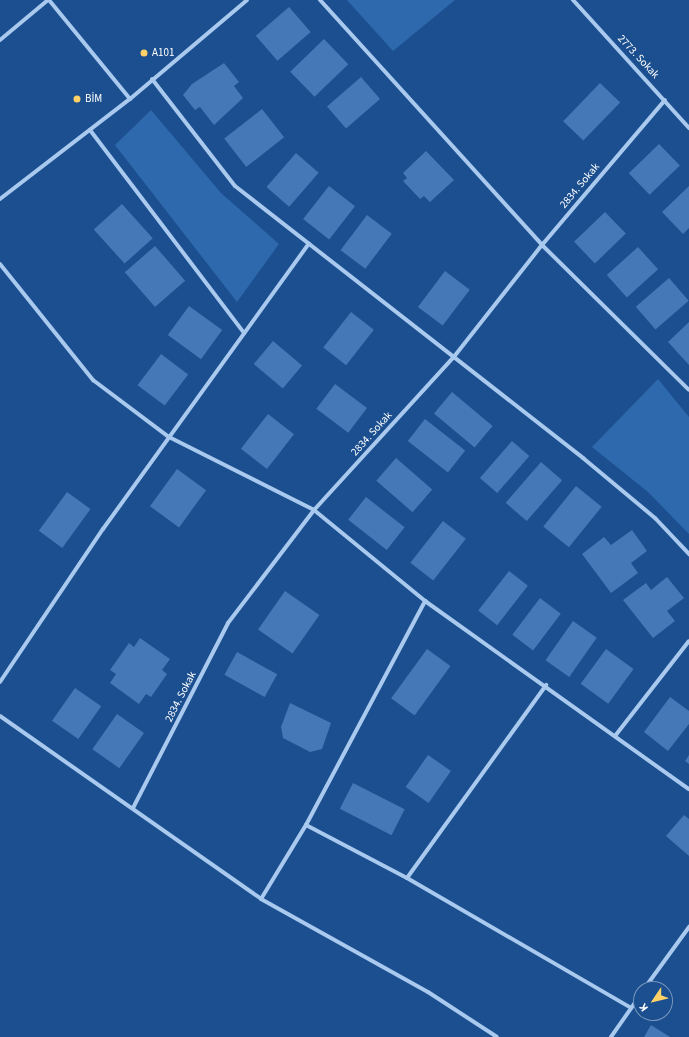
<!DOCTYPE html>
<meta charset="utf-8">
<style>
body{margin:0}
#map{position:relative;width:689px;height:1037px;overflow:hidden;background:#1b4f8f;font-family:"Source Sans 3",sans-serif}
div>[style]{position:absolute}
.green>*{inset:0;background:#2e69ad}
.building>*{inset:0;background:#4478b7;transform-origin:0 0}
.minor>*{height:4px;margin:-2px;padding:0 2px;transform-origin:2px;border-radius:2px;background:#a9c9ee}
.dots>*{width:11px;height:11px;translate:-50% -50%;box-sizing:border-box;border:2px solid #1b4f8f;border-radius:50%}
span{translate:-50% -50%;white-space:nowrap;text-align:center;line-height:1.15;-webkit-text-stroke:4px #1b4f8f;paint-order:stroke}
.poi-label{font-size:11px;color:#fff}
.left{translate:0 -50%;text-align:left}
.street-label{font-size:11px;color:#fff}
.north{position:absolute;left:633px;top:981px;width:40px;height:40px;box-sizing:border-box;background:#1b4f8f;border:1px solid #7695bc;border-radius:50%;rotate:235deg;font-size:11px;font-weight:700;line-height:16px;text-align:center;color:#fff}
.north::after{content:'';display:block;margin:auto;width:14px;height:18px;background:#ffd166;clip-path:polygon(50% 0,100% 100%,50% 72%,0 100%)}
</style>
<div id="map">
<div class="green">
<i style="clip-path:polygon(347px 0,455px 0,393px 51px)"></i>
<i style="clip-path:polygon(151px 110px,221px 193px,279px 244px,237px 302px,115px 145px)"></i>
<i style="clip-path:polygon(658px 379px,689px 417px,689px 534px,648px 492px,592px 447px)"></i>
</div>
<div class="building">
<i style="left:289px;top:7px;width:33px;height:44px;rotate:49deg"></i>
<i style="left:324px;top:39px;width:35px;height:47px;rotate:46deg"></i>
<i style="clip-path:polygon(224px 63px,239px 82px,234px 86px,243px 98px,214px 125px,200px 107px,195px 110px,183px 95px,192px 84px)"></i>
<i style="left:361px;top:77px;width:29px;height:45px;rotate:49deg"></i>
<i style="left:600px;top:83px;width:28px;height:53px;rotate:44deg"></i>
<i style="left:262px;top:109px;width:36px;height:48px;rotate:52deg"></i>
<i style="left:659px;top:144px;width:30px;height:42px;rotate:46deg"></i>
<i style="clip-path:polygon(426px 151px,454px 180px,430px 202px,424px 196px,420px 199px,403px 181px,407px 178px,403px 173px)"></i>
<i style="left:296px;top:153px;width:30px;height:45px;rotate:41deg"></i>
<i style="left:329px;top:186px;width:33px;height:42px;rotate:38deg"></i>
<i style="clip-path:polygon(689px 186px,689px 228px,683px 234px,662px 212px)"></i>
<i style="left:122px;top:204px;width:46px;height:38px;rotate:48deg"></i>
<i style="left:605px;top:212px;width:30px;height:43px;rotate:46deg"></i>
<i style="left:367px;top:215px;width:31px;height:44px;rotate:37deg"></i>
<i style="left:155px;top:246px;width:46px;height:40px;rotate:49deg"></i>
<i style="left:638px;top:247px;width:30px;height:42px;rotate:48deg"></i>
<i style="left:445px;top:271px;width:31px;height:45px;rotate:37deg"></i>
<i style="left:669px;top:278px;width:30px;height:44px;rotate:49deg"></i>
<i style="left:189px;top:306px;width:41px;height:36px;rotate:36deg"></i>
<i style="left:351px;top:312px;width:29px;height:45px;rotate:38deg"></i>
<i style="clip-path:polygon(689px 322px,689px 365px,668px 342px)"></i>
<i style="left:273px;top:341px;width:38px;height:30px;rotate:40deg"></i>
<i style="left:161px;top:354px;width:34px;height:39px;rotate:37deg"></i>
<i style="left:335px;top:384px;width:40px;height:31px;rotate:37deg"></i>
<i style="left:452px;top:392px;width:53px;height:28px;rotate:40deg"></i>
<i style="left:268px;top:414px;width:33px;height:44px;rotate:38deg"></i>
<i style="left:425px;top:419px;width:51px;height:28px;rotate:38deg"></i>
<i style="left:512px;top:441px;width:23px;height:49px;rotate:41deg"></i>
<i style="left:396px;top:458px;width:48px;height:30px;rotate:41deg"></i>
<i style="left:541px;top:462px;width:28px;height:54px;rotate:41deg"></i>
<i style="left:177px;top:469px;width:36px;height:46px;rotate:36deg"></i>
<i style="left:576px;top:486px;width:33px;height:52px;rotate:39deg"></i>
<i style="left:67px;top:492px;width:29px;height:48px;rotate:36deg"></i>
<i style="left:366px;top:497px;width:49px;height:29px;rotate:38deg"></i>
<i style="left:443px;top:521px;width:29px;height:53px;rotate:38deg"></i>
<i style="clip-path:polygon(632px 530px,647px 551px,631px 563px,638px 573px,611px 593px,582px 554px,604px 537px,611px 545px)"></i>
<i style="left:509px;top:571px;width:24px;height:50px;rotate:38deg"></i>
<i style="clip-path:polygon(667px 577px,684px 598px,667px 611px,675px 621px,653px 638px,623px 600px,646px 583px,651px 590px)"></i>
<i style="left:285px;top:591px;width:42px;height:47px;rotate:35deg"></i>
<i style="left:540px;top:598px;width:26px;height:46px;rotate:37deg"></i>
<i style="left:573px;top:621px;width:29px;height:48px;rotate:35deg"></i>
<i style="clip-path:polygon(140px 638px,170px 659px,162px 670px,167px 674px,151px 697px,146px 694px,139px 704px,110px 683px,116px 674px,110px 670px,129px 643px,134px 647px)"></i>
<i style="left:427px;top:649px;width:29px;height:61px;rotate:36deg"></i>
<i style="left:606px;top:649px;width:34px;height:43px;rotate:36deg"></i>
<i style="left:237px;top:652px;width:46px;height:26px;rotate:29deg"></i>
<i style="left:75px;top:688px;width:32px;height:40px;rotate:35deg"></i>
<i style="clip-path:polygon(670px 697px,689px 711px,689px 724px,668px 751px,644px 732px)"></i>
<i style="clip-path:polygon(290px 703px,331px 723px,322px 749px,310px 752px,283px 738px,281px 727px)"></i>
<i style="left:117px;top:714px;width:33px;height:43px;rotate:35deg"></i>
<i style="left:428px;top:755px;width:28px;height:39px;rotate:35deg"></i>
<i style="clip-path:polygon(689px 755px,689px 764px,685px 761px)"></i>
<i style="left:353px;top:783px;width:58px;height:29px;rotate:27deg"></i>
<i style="clip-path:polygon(684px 815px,689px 819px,689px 856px,666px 836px)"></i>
<i style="clip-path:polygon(651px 1025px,670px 1037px,644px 1037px)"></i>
</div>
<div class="minor">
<i style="left:49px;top:0;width:128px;rotate:50.7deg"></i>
<i style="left:320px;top:0;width:331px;rotate:47.8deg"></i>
<i style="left:542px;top:245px;width:206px;rotate:44.6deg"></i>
<i style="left:573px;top:0;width:173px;rotate:47.8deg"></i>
<i style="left:0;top:40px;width:62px;rotate:-39.8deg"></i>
<i style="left:152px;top:79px;width:135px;rotate:52.2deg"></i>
<i style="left:235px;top:186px;width:442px;rotate:38deg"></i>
<i style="left:583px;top:458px;width:94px;rotate:39.8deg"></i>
<i style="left:655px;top:518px;width:50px;rotate:46.6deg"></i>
<i style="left:90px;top:130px;width:255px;rotate:52.8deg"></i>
<i style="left:0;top:199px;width:164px;rotate:-37.6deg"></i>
<i style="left:130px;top:99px;width:153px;rotate:-40.2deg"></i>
<i style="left:0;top:264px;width:149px;rotate:51.3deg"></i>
<i style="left:93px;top:380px;width:95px;rotate:36.9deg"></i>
<i style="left:169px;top:437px;width:162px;rotate:26.7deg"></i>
<i style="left:314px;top:510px;width:144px;rotate:39.3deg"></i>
<i style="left:425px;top:601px;width:324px;rotate:35.5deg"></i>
<i style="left:0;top:682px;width:184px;rotate:-56.1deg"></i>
<i style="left:103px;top:529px;width:352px;rotate:-54.2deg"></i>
<i style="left:0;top:716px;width:319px;rotate:35deg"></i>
<i style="left:261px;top:899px;width:191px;rotate:29.1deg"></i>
<i style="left:428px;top:992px;width:82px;rotate:33.1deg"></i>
<i style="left:615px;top:736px;width:120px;rotate:-52.1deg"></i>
<i style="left:133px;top:808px;width:208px;rotate:-62.8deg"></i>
<i style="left:228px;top:623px;width:142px;rotate:-52.7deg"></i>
<i style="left:314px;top:510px;width:206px;rotate:-47.6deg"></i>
<i style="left:453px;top:358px;width:144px;rotate:-51.8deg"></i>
<i style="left:542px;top:245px;width:190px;rotate:-49.7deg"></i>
<i style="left:306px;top:825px;width:114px;rotate:27.7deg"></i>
<i style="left:407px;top:878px;width:259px;rotate:30.1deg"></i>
<i style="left:407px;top:878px;width:238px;rotate:-54.2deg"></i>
<i style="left:261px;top:899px;width:87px;rotate:-58.7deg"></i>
<i style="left:306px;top:825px;width:254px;rotate:-62deg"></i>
<i style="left:644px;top:989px;width:77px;rotate:-54deg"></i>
<i style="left:611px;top:1037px;width:52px;rotate:-55.1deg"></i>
</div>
<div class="dots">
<i style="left:144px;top:53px;background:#ffd166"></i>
<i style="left:77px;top:99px;background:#ffd166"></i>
</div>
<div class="poi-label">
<span class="left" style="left:152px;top:53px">A101</span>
<span class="left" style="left:85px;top:99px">BİM</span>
</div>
<div class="street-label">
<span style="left:638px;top:57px;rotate:47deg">2773. Sokak</span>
<span style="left:580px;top:186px;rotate:-50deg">2834. Sokak</span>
<span style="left:372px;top:434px;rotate:-48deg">2834. Sokak</span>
<span style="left:181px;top:697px;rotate:-63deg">2834. Sokak</span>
</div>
<div class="north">K</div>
</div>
